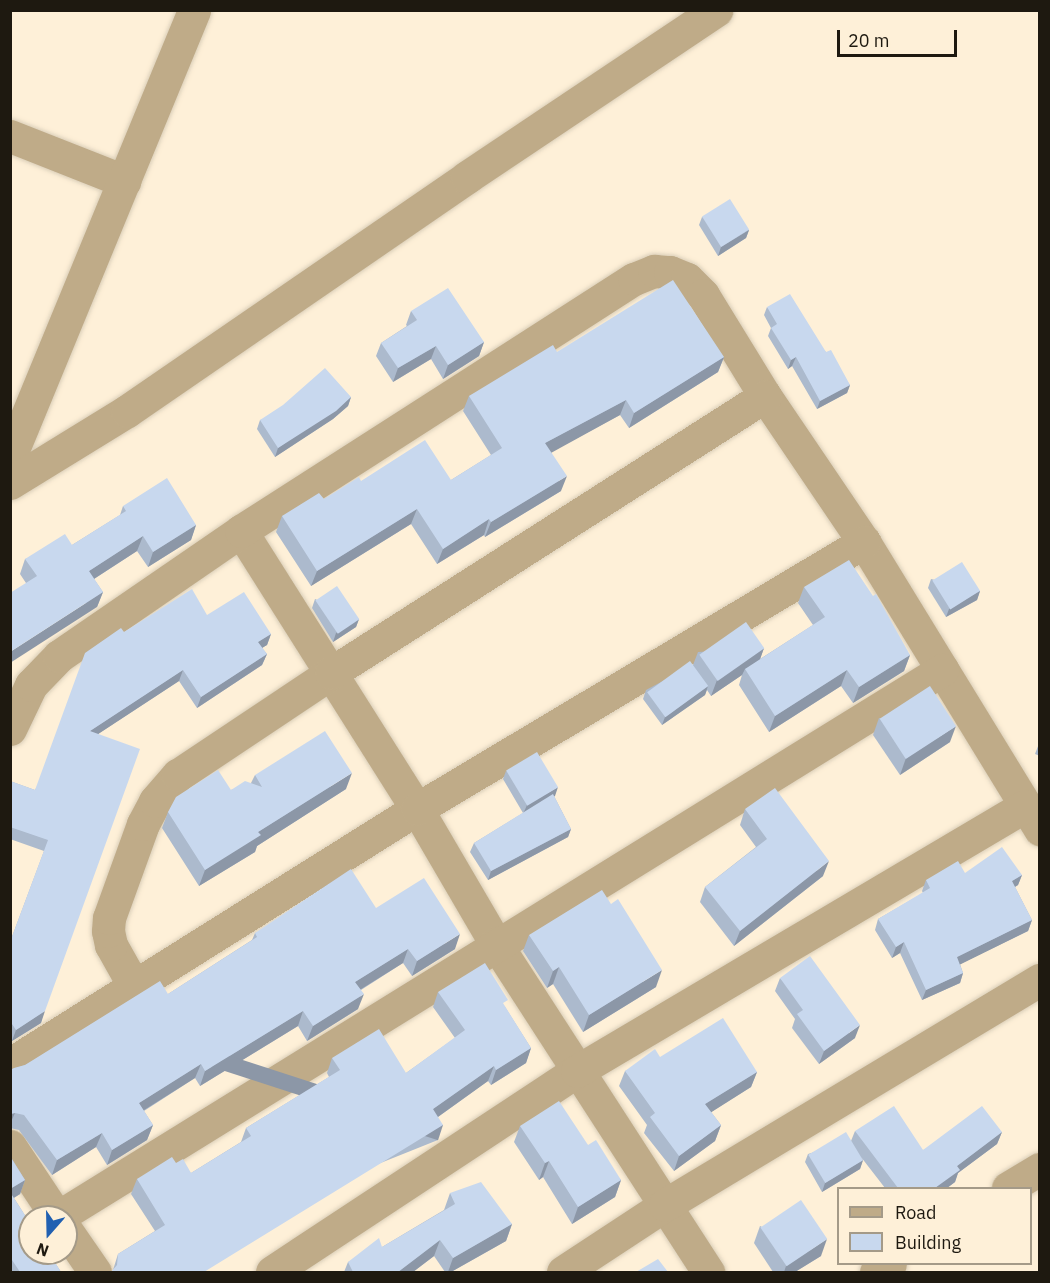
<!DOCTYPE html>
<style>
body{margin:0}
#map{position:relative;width:1050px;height:1283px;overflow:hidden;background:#fef0d8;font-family:"IBM Plex Sans",sans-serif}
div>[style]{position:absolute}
.roads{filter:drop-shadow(0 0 2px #daceb8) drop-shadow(0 0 2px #daceb8)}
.street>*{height:33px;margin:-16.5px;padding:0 16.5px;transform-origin:16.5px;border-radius:16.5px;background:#bfab88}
.wall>*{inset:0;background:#acbacd}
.shaded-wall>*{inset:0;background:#8c97a7;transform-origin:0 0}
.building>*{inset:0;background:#c8d8ee;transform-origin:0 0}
span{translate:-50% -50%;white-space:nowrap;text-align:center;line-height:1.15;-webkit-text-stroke:6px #fef0d8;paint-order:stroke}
.frame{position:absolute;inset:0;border:12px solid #1e1910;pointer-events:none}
.legend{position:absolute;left:837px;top:1187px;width:195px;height:78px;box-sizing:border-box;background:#fef0d8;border:2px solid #a49a88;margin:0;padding:8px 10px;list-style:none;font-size:18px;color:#1e1910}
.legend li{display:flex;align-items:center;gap:12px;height:30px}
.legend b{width:30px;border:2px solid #a49a88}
.north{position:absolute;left:18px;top:1205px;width:60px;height:60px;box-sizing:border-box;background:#fef0d8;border:2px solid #a49a88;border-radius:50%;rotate:200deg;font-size:16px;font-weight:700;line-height:24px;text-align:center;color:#1e1910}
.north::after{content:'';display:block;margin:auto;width:21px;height:27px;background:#2160b1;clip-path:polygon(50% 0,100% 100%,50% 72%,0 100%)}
.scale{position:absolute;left:837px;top:30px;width:120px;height:27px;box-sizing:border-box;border:3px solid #1e1910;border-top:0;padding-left:8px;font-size:18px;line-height:21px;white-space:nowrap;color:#1e1910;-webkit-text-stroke:4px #fef0d8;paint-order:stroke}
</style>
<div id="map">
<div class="roads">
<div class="street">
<i style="left:10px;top:136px;width:123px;rotate:21.5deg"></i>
<i style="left:10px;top:457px;width:483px;rotate:-67.6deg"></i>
<i style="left:10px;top:483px;width:137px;rotate:-31.6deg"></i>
<i style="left:127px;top:411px;width:413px;rotate:-34.5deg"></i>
<i style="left:467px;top:177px;width:300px;rotate:-33.8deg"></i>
<i style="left:241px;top:531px;width:329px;rotate:57.7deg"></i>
<i style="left:417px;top:809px;width:156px;rotate:59.7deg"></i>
<i style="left:496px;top:944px;width:391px;rotate:57.1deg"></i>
<i style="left:10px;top:729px;width:49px;rotate:-64.5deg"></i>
<i style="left:31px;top:685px;width:40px;rotate:-46deg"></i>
<i style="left:59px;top:656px;width:221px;rotate:-34.5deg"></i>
<i style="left:241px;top:531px;width:467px;rotate:-32.7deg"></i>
<i style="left:634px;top:279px;width:22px;rotate:-22deg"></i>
<i style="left:654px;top:271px;width:16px;rotate:4deg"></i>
<i style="left:670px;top:272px;width:18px;rotate:22deg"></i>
<i style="left:687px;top:279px;width:23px;rotate:45deg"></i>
<i style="left:703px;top:295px;width:119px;rotate:58.5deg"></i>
<i style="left:765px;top:396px;width:176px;rotate:55.9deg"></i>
<i style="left:864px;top:542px;width:337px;rotate:58.5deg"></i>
<i style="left:134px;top:986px;width:47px;rotate:-119.3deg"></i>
<i style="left:111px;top:945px;width:14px;rotate:-102deg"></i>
<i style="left:108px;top:931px;width:13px;rotate:-86deg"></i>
<i style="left:109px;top:918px;width:100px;rotate:-70.1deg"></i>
<i style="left:143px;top:824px;width:26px;rotate:-62deg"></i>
<i style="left:155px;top:801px;width:35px;rotate:-49deg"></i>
<i style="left:178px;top:775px;width:184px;rotate:-33.7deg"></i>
<i style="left:331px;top:673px;width:515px;rotate:-32.55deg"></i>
<i style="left:10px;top:1064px;width:480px;rotate:-32.1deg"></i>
<i style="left:417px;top:809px;width:521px;rotate:-30.85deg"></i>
<i style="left:10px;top:1146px;width:85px;rotate:56.5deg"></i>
<i style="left:1008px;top:1188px;width:37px;rotate:-31deg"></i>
<i style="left:58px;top:1217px;width:1040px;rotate:-31.75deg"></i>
<i style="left:66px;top:1230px;width:51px;rotate:55.4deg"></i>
<i style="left:272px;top:1272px;width:365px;rotate:-33.4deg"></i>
<i style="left:577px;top:1071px;width:521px;rotate:-30.61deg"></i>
<i style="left:563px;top:1272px;width:122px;rotate:-33.3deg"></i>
<i style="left:665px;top:1205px;width:437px;rotate:-31deg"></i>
<i style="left:876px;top:1272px;width:16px;rotate:-30deg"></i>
</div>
</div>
<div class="wall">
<i style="clip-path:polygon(702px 217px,749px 230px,746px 238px,718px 256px,699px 225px)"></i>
<i style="clip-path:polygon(767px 307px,826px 352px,850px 385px,847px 393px,817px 409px,792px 366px,788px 369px,768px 336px,771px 328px,764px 315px)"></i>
<i style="clip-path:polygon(411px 311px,484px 342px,479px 356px,443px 379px,431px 359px,393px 382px,376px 356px,381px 343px,407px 326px,406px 325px)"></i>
<i style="clip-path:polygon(557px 352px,724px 357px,718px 372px,629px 428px,620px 415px,551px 452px,561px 491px,485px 537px,484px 535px,437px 564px,411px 524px,311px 586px,276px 532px,282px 516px,324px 499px,361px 481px,451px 480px,491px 455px,463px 411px,469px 396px)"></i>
<i style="clip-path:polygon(351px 397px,348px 406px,333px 419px,275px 457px,257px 429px,260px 420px)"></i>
<i style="clip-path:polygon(123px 506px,196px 525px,191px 540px,148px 567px,137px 551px,94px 579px,103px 592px,97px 607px,26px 583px,20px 574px,25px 559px,72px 545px,120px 515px)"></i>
<i style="clip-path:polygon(931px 579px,980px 591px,977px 600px,946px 617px,928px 588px)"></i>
<i style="clip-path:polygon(804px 587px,910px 655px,904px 671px,853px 703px,841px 686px,769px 732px,739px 685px,742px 675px,711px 696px,707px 690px,705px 695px,662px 725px,643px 699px,646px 690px,693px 665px,698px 652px,764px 648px,760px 659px,813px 625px,798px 603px)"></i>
<i style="clip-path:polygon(315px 599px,359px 619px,356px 627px,333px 642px,312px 608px)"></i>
<i style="clip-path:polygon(207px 615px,271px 634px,267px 645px,262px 648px,267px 654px,262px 665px,197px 708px,179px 681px,98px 734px,41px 1023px,12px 1041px,10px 1039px,10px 942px,44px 851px,10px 839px,10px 781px,35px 790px,124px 632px)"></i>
<i style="clip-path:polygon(879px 718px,950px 742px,900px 775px,873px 735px)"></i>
<i style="clip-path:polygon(1040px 741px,1040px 756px,1035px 754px)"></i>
<i style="clip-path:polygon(506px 771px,554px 796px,571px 829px,568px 837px,488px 880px,470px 852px,474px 843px,523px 813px,503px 779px)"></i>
<i style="clip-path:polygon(255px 775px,346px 789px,257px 846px,255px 852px,199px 886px,162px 828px,168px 812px,251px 783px)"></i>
<i style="clip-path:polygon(745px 809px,823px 876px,734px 946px,700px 902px,705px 887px,756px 847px,740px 825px)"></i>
<i style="clip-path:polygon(965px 873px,1022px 875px,1018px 885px,1015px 887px,1032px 920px,1028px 931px,960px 964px,963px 973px,960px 983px,922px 1000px,900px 953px,892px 958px,875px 930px,878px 919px,923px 893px,922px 891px,926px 880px)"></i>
<i style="clip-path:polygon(376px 908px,455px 949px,412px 976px,403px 963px,361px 990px,358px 1009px,307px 1041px,298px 1026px,200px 1086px,195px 1078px,144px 1111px,153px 1125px,147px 1140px,107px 1165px,96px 1147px,52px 1175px,19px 1130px,10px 1128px,10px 1070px,25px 1065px,168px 994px,252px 940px,255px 933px)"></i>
<i style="clip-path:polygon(529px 935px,656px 987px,583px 1032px,553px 984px,547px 988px,523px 951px)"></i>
<i style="clip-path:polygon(780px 978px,855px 1038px,819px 1064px,792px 1028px,795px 1019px,775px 991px)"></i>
<i style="clip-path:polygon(438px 992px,505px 1007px,531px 1048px,526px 1063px,491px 1085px,488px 1081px,438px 1117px,438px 1140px,113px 1270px,118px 1254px,155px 1231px,131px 1194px,137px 1179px,176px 1163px,191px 1173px,241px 1142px,246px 1128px,329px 1077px,327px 1073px,332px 1058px,406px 1073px,455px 1038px,433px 1007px)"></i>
<i style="clip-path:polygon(660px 1057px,757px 1072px,751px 1087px,711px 1112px,721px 1125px,715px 1141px,674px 1171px,644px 1133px,647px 1125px,619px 1086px,625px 1071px)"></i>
<i style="clip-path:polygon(520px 1126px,588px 1145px,621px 1180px,615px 1197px,572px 1224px,543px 1177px,539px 1180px,514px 1142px)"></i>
<i style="clip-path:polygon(855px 1131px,923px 1150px,1002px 1132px,997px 1144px,958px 1173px,955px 1182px,947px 1188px,885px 1188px,861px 1157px,863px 1160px,860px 1169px,822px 1192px,805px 1162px,808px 1154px,851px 1141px)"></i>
<i style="clip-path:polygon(10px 1156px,25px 1180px,20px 1194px,14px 1198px,61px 1272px,10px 1272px)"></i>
<i style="clip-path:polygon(450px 1193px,512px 1224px,506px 1241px,451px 1272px,445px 1272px,434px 1256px,413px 1272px,344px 1272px,348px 1262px,382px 1247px,444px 1210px)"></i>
<i style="clip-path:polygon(760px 1226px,821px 1256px,795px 1272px,773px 1272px,754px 1243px)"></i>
</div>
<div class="shaded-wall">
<i style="clip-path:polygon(749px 230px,746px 238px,718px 256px,721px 247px)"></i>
<i style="clip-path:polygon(484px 342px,479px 356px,443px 379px,448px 365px)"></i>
<i style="clip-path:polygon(436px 346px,431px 359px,393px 382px,398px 368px)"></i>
<i style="clip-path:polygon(724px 357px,718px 372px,629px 428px,634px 413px)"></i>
<i style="clip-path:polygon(796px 357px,792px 366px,788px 369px,791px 360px)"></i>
<i style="clip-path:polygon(850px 385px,847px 393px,817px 409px,820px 401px)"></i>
<i style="clip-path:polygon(351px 397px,348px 406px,333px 419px,275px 457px,278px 448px)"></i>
<i style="clip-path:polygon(626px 400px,620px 415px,540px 459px,545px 443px)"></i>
<i style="clip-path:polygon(567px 476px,561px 491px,485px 537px,491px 522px)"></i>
<i style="clip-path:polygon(417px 509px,411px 524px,311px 586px,317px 571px)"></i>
<i style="clip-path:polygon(489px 519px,484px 535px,437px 564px,443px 549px)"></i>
<i style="clip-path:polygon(196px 525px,191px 540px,148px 567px,153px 552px)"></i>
<i style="clip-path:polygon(143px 536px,137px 551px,83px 586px,89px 571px)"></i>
<i style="clip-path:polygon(980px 591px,977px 600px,946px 617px,949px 609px)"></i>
<i style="clip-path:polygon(103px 592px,97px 607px,10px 663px,10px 652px)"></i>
<i style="clip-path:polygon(359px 619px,356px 627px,333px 642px,336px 633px)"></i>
<i style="clip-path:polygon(271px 634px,267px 645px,254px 653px,258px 642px)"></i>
<i style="clip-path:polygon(764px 648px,758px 665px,745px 669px,742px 675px,711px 696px,717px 680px)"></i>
<i style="clip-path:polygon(267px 654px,262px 665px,197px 708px,201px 697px)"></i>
<i style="clip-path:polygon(910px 655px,904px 671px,853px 703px,859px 687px)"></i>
<i style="clip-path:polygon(183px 670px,179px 681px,86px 742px,90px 731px)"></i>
<i style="clip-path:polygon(847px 670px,841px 686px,769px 732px,775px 716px)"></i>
<i style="clip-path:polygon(708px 686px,705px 695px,662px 725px,665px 717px)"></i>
<i style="clip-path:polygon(956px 726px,950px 742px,900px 775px,906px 758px)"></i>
<i style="clip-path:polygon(352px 773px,346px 789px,257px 846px,255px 852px,199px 886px,205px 870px,258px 832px)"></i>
<i style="clip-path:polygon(558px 787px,555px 796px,523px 814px,527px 805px)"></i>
<i style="clip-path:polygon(571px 829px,568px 837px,488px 880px,491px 871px)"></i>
<i style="clip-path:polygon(829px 861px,823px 876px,734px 946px,740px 931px)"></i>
<i style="clip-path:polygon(1022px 875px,1018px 885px,1008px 891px,1012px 881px)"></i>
<i style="clip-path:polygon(1032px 920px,1028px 931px,953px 968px,957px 957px)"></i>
<i style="clip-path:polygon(460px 934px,455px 949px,412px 976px,417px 961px)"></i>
<i style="clip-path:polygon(904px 942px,900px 953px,892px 958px,896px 947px)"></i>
<i style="clip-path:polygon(408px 949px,403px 963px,350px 996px,355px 982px)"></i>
<i style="clip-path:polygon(559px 967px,553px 984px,547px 988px,553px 971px)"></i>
<i style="clip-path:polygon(662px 970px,656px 987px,583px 1032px,589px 1015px)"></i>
<i style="clip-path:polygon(963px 973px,960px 983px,922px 1000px,926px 990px)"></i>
<i style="clip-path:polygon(364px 994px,358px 1009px,307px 1041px,313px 1026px)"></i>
<i style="clip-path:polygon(45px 1011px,41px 1023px,12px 1041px,16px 1030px)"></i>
<i style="clip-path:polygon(303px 1011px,298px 1026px,200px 1086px,205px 1071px)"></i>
<i style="clip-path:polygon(860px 1025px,855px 1038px,819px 1064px,824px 1051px)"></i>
<i style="clip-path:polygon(531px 1048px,526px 1063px,491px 1085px,496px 1070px)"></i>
<i style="clip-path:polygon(201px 1064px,195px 1078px,133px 1117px,139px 1103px)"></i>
<i style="clip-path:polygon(494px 1066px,488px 1081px,428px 1124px,433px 1109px)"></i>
<i style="clip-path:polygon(757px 1072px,751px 1087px,699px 1120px,705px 1104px)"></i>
<i style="clip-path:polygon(15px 1113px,10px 1124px,10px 1114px)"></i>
<i style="clip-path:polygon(153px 1125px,147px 1140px,107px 1165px,112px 1150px)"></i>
<i style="left:443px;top:1125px;width:16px;height:281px;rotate:108deg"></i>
<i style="clip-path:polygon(721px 1125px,715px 1141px,674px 1171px,679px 1156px)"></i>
<i style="clip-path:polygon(1002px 1132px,997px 1144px,958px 1173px,955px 1182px,947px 1188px,935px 1188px,957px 1166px)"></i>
<i style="clip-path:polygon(102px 1133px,96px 1147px,52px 1175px,57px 1160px)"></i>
<i style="clip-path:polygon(863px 1160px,860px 1169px,822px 1192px,825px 1183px)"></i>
<i style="clip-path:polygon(549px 1161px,543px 1177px,539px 1180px,545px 1163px)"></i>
<i style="clip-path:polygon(25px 1180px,20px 1194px,10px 1200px,10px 1189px)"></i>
<i style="clip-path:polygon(621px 1180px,615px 1197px,572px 1224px,578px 1207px)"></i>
<i style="clip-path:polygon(512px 1224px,506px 1241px,451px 1272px,448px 1272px,453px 1258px)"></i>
<i style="clip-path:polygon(827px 1239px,821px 1256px,795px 1272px,784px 1272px,786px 1266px)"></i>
<i style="clip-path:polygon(440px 1240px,434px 1256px,413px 1272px,398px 1272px)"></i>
</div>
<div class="building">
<i style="left:730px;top:199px;width:36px;height:33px;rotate:58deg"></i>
<i style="clip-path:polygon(673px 280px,724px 357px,634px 413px,626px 400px,545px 443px,567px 476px,491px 522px,489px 519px,443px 549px,417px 509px,317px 571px,282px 516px,319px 493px,324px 499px,359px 477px,361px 481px,425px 440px,451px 480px,502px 448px,469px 396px,553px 345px,557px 352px)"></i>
<i style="clip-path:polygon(448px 288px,484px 342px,448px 365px,436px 346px,398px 368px,381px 343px,417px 320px,411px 311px)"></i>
<i style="clip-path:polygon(790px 294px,826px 352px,831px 350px,850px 385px,820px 401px,796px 357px,791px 360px,771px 328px,777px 324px,767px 307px)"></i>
<i style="clip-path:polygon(325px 368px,351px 397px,336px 411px,278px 448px,260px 420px,283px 405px)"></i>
<i style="clip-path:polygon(167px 478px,196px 525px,153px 552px,143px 536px,89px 571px,103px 592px,10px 652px,10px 593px,37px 576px,25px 559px,65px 534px,72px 545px,126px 511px,123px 506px)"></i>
<i style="clip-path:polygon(849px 560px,873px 596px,876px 594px,910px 655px,859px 687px,847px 670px,775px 716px,745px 669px,825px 617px,804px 587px)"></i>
<i style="left:962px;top:562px;width:34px;height:35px;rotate:58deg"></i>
<i style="left:337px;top:586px;width:40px;height:26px;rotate:56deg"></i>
<i style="clip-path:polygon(192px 589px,207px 615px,244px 592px,271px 634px,258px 642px,267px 654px,201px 697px,183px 670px,90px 731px,140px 749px,45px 1011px,16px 1030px,10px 1021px,10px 942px,48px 840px,10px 827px,10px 781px,35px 790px,85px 653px,121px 628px,124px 632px)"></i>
<i style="left:746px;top:622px;width:32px;height:57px;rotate:55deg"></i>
<i style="left:690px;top:661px;width:31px;height:53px;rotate:54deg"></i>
<i style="left:930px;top:686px;width:48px;height:60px;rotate:57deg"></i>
<i style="clip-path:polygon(325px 731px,352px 773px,258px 832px,261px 835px,205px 870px,168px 812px,176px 797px,218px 770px,231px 790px,245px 781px,262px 787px,255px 775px)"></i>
<i style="left:537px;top:752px;width:41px;height:36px;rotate:59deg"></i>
<i style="clip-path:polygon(775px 788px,829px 861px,740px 931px,705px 887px,767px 839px,745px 809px)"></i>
<i style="clip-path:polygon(553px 794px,571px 829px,491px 871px,474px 843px)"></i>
<i style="clip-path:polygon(1002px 847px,1022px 875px,1012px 881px,1032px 920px,957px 957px,963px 973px,926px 990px,904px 942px,896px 947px,878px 919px,930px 888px,926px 880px,958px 861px,965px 873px)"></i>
<i style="clip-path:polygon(351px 869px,376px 908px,424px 878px,460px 934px,417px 961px,408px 949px,355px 982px,364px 994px,313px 1026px,303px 1011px,205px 1071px,201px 1064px,139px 1103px,153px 1125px,112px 1150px,102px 1133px,57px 1160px,24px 1115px,15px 1113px,10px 1114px,10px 1070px,14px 1068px,25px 1065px,160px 981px,168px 994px,257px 937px,255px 933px)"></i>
<i style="clip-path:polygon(602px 890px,611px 904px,618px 899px,662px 970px,589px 1015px,559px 967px,553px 971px,529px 935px)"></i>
<i style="clip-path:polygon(810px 956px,860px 1025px,824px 1051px,797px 1014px,803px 1010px,780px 978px)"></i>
<i style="clip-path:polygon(485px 963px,508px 1000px,503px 1003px,531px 1048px,496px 1070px,494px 1066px,433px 1109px,443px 1125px,204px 1272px,111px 1272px,117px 1265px,118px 1254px,165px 1225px,137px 1179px,172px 1157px,176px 1163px,183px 1159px,191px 1173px,251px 1136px,246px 1128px,340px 1070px,332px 1058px,379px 1029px,406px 1073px,465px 1030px,438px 992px)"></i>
<i style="clip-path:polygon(723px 1018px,757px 1072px,705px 1104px,721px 1125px,679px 1156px,650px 1117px,655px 1113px,625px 1071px,655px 1049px,660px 1057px)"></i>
<i style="clip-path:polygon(559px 1101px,588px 1145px,596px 1140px,621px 1180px,578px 1207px,549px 1161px,545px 1163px,520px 1126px)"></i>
<i style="clip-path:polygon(894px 1106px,923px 1150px,982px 1106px,1002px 1132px,957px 1166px,960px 1170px,935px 1188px,898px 1188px,855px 1131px)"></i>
<i style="left:846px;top:1132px;width:33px;height:44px;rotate:59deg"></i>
<i style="clip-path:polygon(10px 1156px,25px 1180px,10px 1189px)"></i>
<i style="clip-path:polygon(481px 1182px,512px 1224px,453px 1258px,440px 1240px,398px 1272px,353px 1272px,348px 1262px,379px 1238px,382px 1247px,455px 1204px,450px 1193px)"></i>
<i style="clip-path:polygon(10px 1192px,30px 1223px,30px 1253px,49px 1253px,61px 1272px,20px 1272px,10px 1257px)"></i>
<i style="left:801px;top:1200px;width:47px;height:49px;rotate:56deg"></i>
<i style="clip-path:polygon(658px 1259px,668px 1272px,636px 1272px)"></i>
</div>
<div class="frame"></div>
<ul class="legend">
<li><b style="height:8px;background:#bfab88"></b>Road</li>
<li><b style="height:16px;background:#c8d8ee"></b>Building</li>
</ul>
<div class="north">N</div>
<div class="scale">20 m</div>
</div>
